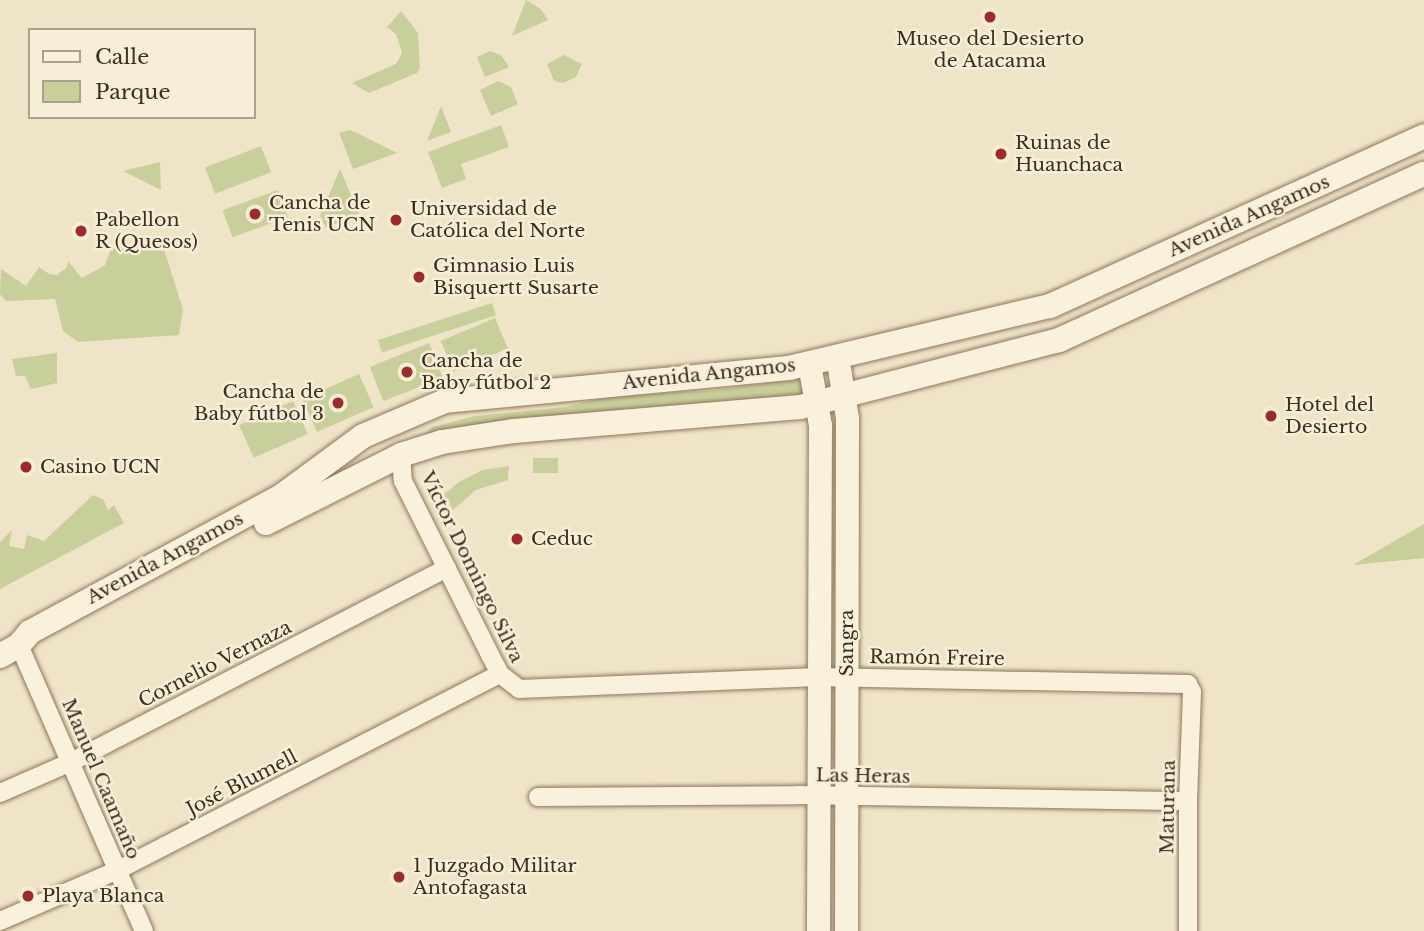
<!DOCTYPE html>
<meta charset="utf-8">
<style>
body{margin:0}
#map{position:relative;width:1424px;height:931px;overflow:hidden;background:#f0e4c8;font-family:"Libre Baskerville",serif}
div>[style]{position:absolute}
.green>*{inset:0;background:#c9cf9b;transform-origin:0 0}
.roads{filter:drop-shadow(0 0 2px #8d765c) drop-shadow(0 0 2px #8d765c)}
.minor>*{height:18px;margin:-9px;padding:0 9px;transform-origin:9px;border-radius:9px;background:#faf1dc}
.tertiary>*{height:23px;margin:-11.5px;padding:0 11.5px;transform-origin:11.5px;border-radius:11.5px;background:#faf1dc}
.secondary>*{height:24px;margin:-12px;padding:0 12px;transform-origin:12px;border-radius:12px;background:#faf1dc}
.dots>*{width:19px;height:19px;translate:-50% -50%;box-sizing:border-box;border:4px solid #f7eed8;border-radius:50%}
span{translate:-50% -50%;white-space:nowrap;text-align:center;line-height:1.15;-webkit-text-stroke:5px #f7eed8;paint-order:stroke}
.poi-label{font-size:19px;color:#3d2e20}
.left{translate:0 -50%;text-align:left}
.right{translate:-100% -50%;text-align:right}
.street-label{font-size:19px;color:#3d2e20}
.legend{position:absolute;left:28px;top:28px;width:228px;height:91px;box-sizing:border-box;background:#f7eed8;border:2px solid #ada18e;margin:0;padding:9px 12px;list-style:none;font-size:21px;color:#3d2e20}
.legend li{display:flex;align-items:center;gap:14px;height:35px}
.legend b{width:35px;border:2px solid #ada18e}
</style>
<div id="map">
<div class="green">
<i style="clip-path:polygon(526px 0,541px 9px,548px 20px,512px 36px)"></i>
<i style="clip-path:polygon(401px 11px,418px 33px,420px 68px,417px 73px,369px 93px,352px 83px,396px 64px,402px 53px,396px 34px,387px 27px)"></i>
<i style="clip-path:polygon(490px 51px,501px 55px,509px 67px,485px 77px,477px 57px)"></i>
<i style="clip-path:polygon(564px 55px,582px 64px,576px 77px,563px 83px,554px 81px,547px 64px)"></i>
<i style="clip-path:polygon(498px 81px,511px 87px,518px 104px,491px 116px,480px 90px)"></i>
<i style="clip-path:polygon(441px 106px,451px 132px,427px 141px)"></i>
<i style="clip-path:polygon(501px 125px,509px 147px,461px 164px,466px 179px,442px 188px,428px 152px)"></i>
<i style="clip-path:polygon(350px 130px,359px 134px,397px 153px,353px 169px,339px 133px)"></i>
<i style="left:261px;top:146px;width:28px;height:60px;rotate:69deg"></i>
<i style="clip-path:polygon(160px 162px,161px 190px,123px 171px)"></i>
<i style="clip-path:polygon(340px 169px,359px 214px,326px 228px,320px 216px)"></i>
<i style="left:278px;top:190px;width:29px;height:59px;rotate:70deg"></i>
<i style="clip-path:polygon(161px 240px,183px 309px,179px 335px,78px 342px,63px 331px,55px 299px,6px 301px,0 294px,1px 269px,26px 286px,39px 267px,49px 274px,57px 275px,67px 267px,68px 261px,82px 278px,105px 265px,111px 249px)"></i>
<i style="left:492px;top:303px;width:13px;height:120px;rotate:72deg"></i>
<i style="left:495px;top:318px;width:33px;height:59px;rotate:67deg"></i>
<i style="left:429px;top:343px;width:37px;height:64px;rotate:68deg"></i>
<i style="clip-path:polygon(57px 353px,57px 383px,31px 389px,25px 376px,16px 376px,12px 359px)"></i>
<i style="left:359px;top:374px;width:36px;height:62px;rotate:66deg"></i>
<i style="clip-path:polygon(801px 378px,805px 393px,801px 397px,421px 439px,432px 427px,475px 416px,565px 407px,609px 396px,715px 390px)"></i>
<i style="left:293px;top:401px;width:36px;height:59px;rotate:66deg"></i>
<i style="left:533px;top:458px;width:25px;height:15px"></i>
<i style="clip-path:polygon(509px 466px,508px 480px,476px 490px,453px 510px,444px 494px,459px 482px,483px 470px)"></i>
<i style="clip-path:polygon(93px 495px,103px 499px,108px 510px,114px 505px,124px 523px,0 589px,0 542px,12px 530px,9px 546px,24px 549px,27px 535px,44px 541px)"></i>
<i style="clip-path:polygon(1424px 524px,1424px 558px,1353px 565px)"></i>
</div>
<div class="roads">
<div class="minor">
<i style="left:401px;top:455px;width:26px;rotate:86deg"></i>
<i style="left:403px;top:481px;width:195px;rotate:63.4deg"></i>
<i style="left:490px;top:655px;width:21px;rotate:62deg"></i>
<i style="left:500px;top:674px;width:24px;rotate:38deg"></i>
<i style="left:519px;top:689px;width:299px;rotate:-2.3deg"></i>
<i style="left:818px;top:677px;width:370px;rotate:1.1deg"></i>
<i style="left:1188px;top:684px;width:9px;rotate:63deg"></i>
<i style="left:1192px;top:692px;width:109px;rotate:92.1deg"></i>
<i style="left:1188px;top:801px;width:130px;rotate:90deg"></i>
<i style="left:19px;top:645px;width:312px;rotate:66.4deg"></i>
<i style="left:0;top:793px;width:77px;rotate:-23.6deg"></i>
<i style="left:71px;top:762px;width:423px;rotate:-27.3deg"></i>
<i style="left:538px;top:797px;width:259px;rotate:-0.4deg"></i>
<i style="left:797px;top:795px;width:391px;rotate:0.9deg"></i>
<i style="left:0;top:921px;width:129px;rotate:-23.4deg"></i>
<i style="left:118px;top:870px;width:429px;rotate:-27.2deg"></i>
</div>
<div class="tertiary">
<i style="left:837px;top:356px;width:63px;rotate:80.8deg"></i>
<i style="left:847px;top:418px;width:513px;rotate:90.11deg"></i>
<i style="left:809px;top:364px;width:62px;rotate:79.8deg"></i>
<i style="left:820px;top:425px;width:506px;rotate:90.23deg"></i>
</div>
<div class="secondary">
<i style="left:266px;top:523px;width:151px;rotate:-26.7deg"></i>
<i style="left:401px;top:455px;width:43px;rotate:-17.6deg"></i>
<i style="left:442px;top:442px;width:73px;rotate:-8.7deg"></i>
<i style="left:514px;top:431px;width:287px;rotate:-4.8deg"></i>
<i style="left:800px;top:407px;width:268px;rotate:-14.5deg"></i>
<i style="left:1059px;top:340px;width:401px;rotate:-24.5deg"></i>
<i style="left:0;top:656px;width:22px;rotate:-30deg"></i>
<i style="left:19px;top:645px;width:17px;rotate:-50deg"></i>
<i style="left:30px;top:632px;width:288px;rotate:-28.4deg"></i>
<i style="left:283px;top:495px;width:99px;rotate:-36.4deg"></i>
<i style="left:363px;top:436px;width:89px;rotate:-23.1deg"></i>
<i style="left:445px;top:401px;width:346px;rotate:-5.5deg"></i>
<i style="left:789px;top:368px;width:268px;rotate:-13.4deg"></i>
<i style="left:1050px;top:306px;width:411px;rotate:-24.4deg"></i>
</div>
</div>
<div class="dots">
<i style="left:990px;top:17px;background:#9e2a2b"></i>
<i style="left:1001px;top:154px;background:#9e2a2b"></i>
<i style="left:255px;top:214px;background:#9e2a2b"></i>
<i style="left:396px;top:220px;background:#9e2a2b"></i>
<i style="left:81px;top:231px;background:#9e2a2b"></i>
<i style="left:419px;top:277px;background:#9e2a2b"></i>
<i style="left:407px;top:372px;background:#9e2a2b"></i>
<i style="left:338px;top:403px;background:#9e2a2b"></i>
<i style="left:1271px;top:416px;background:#9e2a2b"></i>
<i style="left:26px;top:467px;background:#9e2a2b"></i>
<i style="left:517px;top:539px;background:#9e2a2b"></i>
<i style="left:399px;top:877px;background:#9e2a2b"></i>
<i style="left:28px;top:896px;background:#9e2a2b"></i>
</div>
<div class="poi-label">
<span style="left:990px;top:50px">Museo del Desierto<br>de Atacama</span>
<span class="left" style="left:1015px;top:154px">Ruinas de<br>Huanchaca</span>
<span class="left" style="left:269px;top:214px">Cancha de<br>Tenis UCN</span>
<span class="left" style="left:410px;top:220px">Universidad de<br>Católica del Norte</span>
<span class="left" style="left:95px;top:231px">Pabellon<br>R (Quesos)</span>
<span class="left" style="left:433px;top:277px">Gimnasio Luis<br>Bisquertt Susarte</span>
<span class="left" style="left:421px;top:372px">Cancha de<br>Baby fútbol 2</span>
<span class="right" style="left:324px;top:403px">Cancha de<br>Baby fútbol 3</span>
<span class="left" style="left:1285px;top:416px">Hotel del<br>Desierto</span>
<span class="left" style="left:40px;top:467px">Casino UCN</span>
<span class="left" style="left:531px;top:539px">Ceduc</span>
<span class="left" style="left:413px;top:877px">1 Juzgado Militar<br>Antofagasta</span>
<span class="left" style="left:42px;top:896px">Playa Blanca</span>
</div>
<div class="street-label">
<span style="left:1249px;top:216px;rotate:-24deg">Avenida Angamos</span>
<span style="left:709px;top:374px;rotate:-6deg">Avenida Angamos</span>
<span style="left:165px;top:558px;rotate:-28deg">Avenida Angamos</span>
<span style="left:472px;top:567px;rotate:64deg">Víctor Domingo Silva</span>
<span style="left:847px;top:643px;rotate:-90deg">Sangra</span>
<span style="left:937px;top:658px;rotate:1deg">Ramón Freire</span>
<span style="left:215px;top:664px;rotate:-27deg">Cornelio Vernaza</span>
<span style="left:863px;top:776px;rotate:1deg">Las Heras</span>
<span style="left:101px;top:779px;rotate:67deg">Manuel Caamaño</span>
<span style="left:242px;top:783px;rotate:-27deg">José Blumell</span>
<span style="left:1168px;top:807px;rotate:-89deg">Maturana</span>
</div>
<ul class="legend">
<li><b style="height:9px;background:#faf1dc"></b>Calle</li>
<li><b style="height:19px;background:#c9cf9b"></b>Parque</li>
</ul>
</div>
